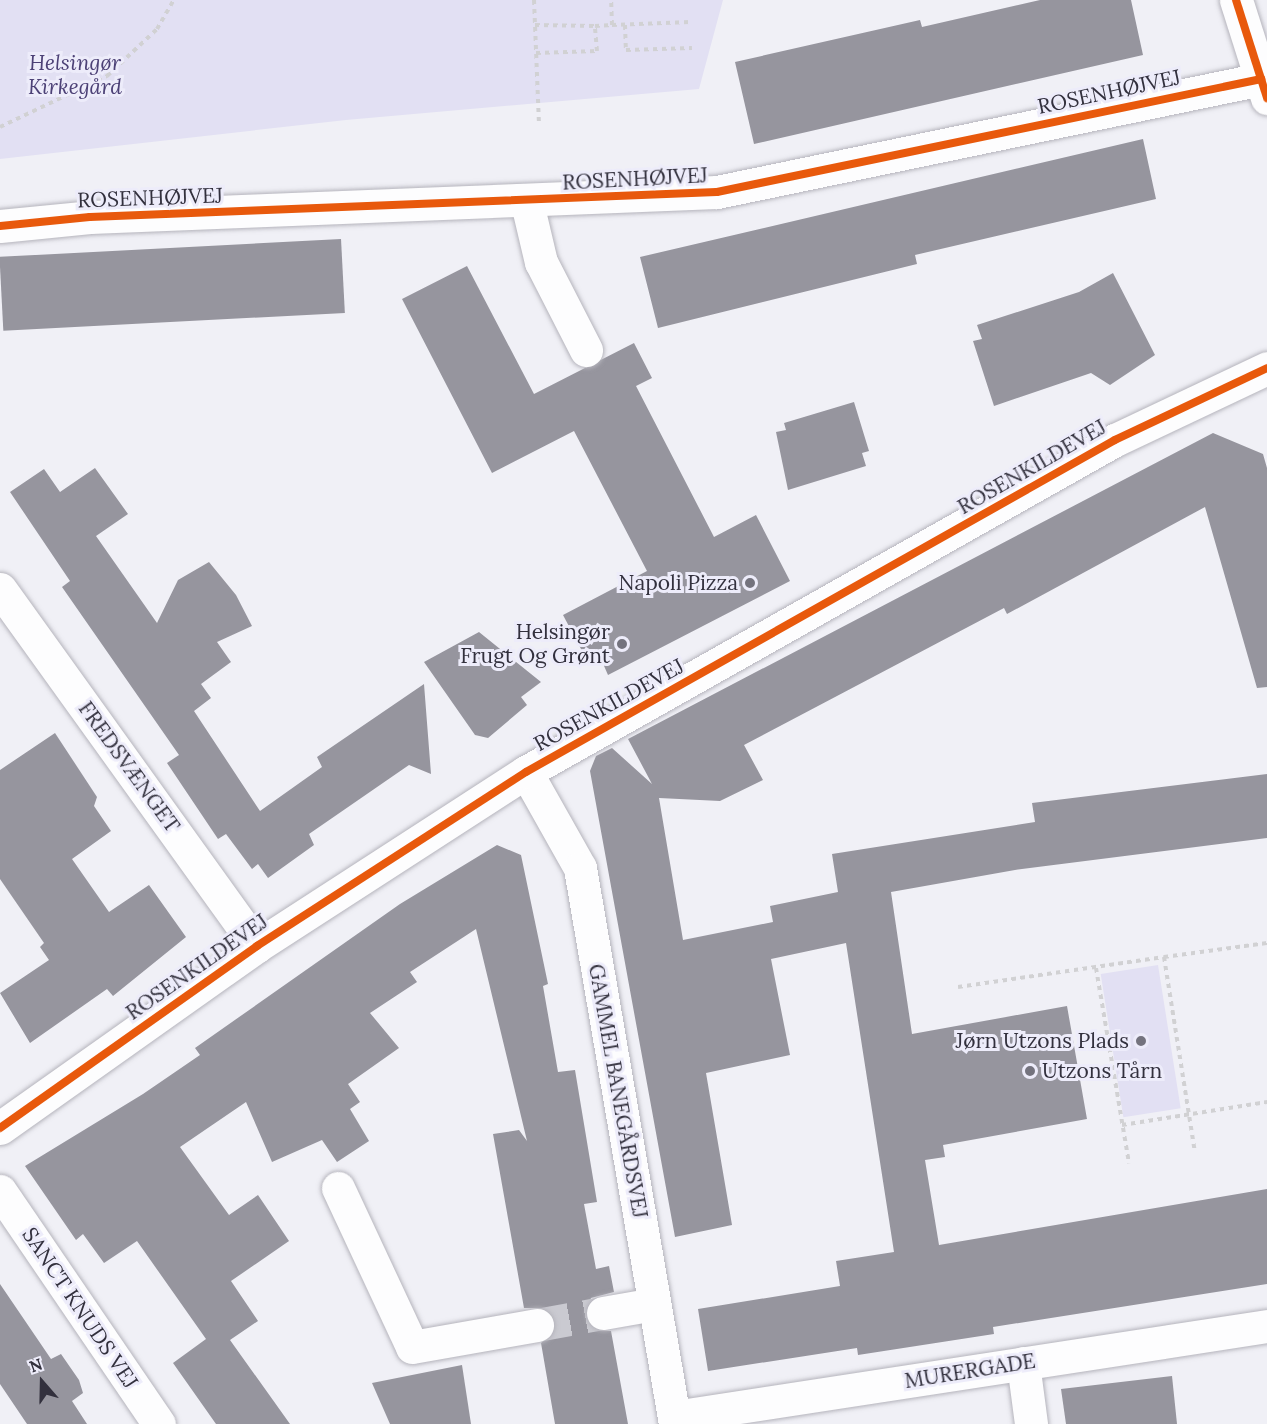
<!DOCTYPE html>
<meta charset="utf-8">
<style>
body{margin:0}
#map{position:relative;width:1267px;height:1424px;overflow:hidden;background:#f0f0f6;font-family:Lora,serif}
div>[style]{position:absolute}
.green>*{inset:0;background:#e2e0f3;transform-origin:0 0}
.building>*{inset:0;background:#96959e;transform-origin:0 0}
.minor-tunnel>*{height:33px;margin-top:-16.5px;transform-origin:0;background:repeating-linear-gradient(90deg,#cacad1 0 33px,transparent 0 49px)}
.path>*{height:4px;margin-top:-2px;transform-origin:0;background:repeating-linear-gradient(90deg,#d1d1d3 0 4.5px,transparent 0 9px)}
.roads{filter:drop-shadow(0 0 2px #b5b4bc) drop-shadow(0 0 2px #b5b4bc)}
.minor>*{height:33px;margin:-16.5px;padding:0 16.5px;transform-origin:16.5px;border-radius:16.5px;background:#fdfdfe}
.major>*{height:33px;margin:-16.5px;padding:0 16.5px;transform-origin:16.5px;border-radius:16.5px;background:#fdfdfe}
.cycleway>*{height:8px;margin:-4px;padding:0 4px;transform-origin:4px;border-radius:4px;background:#e8590c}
.dots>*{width:16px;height:16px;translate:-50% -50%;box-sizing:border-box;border:3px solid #edecfa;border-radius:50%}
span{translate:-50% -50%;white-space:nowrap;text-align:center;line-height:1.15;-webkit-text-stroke:6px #edecfa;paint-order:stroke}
.park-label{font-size:21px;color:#4c4176;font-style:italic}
.street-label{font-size:21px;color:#32303d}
.poi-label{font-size:21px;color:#32303d}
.right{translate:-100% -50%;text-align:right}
.left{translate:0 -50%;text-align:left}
.north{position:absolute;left:12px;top:1352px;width:60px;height:60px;-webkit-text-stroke:4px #edecfa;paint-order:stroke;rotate:340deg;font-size:16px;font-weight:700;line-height:24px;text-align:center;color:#32303d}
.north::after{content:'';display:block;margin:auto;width:21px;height:27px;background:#32303d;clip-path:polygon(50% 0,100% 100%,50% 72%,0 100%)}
</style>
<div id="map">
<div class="green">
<i style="clip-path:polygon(0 0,723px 0,699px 89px,346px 120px,0 159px)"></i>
<i style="left:1158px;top:965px;width:145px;height:58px;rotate:81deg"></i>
</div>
<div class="building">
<i style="clip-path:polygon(1040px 0,1131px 0,1143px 55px,754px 144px,735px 62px,920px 20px,922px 27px)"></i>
<i style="clip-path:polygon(1143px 139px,1156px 199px,915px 255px,917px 264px,658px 328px,640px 257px)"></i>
<i style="left:341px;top:239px;width:74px;height:342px;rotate:87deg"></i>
<i style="clip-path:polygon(467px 266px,534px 394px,634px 343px,652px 378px,636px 386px,714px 537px,756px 515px,790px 581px,608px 675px,601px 659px,590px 666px,563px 615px,647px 571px,574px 431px,492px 473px,402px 299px)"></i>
<i style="clip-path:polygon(1113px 273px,1155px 355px,1110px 385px,1091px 373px,994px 406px,973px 341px,982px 339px,977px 325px,1079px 292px)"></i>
<i style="clip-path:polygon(854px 402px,869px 451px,862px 453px,866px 466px,788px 490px,776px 432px,786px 430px,784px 423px)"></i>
<i style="clip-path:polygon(1213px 433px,1263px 454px,1267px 468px,1267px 687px,1257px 688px,1205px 507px,1007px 614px,1004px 608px,744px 745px,763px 780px,720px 801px,659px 798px,683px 940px,773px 922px,770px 906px,838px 892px,832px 854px,1035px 822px,1032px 803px,1267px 774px,1267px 838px,1015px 870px,891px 892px,912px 1034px,1067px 1006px,1087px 1119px,943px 1145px,945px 1157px,925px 1160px,939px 1245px,1267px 1189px,1267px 1284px,993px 1327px,994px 1334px,858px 1355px,857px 1348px,708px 1371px,698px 1309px,840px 1286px,836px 1261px,894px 1252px,846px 943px,771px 959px,790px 1055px,706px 1073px,732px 1225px,675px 1237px,590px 771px,596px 756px,612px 748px,652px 784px,628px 739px)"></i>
<i style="clip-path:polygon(95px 468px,128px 514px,96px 536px,157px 623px,178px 580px,209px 562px,236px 595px,252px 626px,217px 642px,231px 662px,201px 684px,211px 698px,194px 711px,260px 811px,322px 767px,317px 757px,424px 684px,431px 774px,409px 765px,309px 834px,314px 845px,268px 878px,258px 864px,252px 869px,226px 834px,218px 839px,167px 763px,179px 755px,62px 587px,70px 581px,10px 492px,44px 469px,60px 492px)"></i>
<i style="clip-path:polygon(479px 632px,541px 682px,521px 697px,527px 705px,488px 738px,475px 735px,424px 662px)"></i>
<i style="clip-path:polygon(55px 733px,97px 797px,94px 806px,111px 831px,72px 859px,109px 912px,149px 885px,186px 937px,113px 996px,107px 989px,30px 1043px,0 993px,49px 960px,40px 947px,44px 943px,0 879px,0 770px)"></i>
<i style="clip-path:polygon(497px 845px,521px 855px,548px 984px,543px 986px,558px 1072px,575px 1070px,597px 1202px,584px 1204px,596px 1269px,609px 1266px,614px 1292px,591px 1298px,585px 1316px,596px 1330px,611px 1331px,628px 1424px,555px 1424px,541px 1343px,554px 1332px,555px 1321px,544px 1308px,524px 1308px,493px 1134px,519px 1130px,527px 1141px,476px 929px,410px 972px,417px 982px,370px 1013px,399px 1048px,348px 1084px,360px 1102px,350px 1109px,369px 1141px,337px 1162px,322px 1140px,272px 1162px,246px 1102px,180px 1147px,229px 1215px,258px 1195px,289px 1241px,231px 1281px,258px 1321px,230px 1340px,290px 1424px,216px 1424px,173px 1363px,206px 1339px,137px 1241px,104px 1263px,83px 1234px,76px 1240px,25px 1166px,143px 1094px,200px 1055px,195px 1048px,400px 904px)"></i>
<i style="clip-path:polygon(0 1284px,51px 1359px,61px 1354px,79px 1380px,83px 1393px,72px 1401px,87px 1424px,27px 1424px,0 1384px)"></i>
<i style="clip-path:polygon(462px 1365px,471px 1424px,390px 1424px,372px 1383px)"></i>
<i style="clip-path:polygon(1172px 1376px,1177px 1424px,1066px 1424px,1061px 1389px)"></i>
</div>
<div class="minor-tunnel">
<i style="left:537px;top:1325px;width:67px;rotate:-10.3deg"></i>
</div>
<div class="path">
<i style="left:534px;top:0;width:124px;rotate:87.7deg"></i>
<i style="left:535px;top:25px;width:60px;rotate:1deg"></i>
<i style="left:612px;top:25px;width:78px;rotate:-2.2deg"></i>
<i style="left:625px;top:25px;width:25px;rotate:88deg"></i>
<i style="left:626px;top:50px;width:66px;rotate:-1.7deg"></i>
<i style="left:536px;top:53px;width:61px;rotate:-1.9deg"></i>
<i style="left:597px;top:51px;width:25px;rotate:-95deg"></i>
<i style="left:595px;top:26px;width:17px;rotate:-3deg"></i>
<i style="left:612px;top:25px;width:25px;rotate:-92deg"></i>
<i style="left:0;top:127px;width:119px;rotate:-25.5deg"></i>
<i style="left:107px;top:76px;width:69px;rotate:-43.2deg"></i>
<i style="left:157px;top:29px;width:34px;rotate:-60deg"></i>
<i style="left:1164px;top:957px;width:104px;rotate:-7.7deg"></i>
<i style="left:1096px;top:968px;width:198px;rotate:80.4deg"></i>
<i style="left:958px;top:987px;width:208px;rotate:-8.3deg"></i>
<i style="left:1164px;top:957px;width:197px;rotate:81deg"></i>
<i style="left:1122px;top:1125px;width:147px;rotate:-9deg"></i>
</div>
<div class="roads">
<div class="minor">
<i style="left:527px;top:203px;width:61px;rotate:76.7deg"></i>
<i style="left:541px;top:262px;width:99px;rotate:62.9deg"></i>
<i style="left:0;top:226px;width:90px;rotate:-5.7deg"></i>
<i style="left:90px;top:217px;width:627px;rotate:-2.28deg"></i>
<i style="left:717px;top:192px;width:556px;rotate:-11.73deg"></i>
<i style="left:0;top:589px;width:440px;rotate:54.3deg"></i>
<i style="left:526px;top:772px;width:110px;rotate:60.6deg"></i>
<i style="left:580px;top:868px;width:564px;rotate:80.3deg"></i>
<i style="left:0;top:1128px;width:315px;rotate:-35.3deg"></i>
<i style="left:257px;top:946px;width:320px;rotate:-32.9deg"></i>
<i style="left:526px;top:772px;width:676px;rotate:-29.41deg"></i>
<i style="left:1115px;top:440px;width:168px;rotate:-25.3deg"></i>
<i style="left:338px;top:1188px;width:175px;rotate:65deg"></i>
<i style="left:412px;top:1347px;width:127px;rotate:-10deg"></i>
<i style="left:0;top:1191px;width:282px;rotate:55.7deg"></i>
<i style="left:603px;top:1313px;width:52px;rotate:-10deg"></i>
<i style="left:1023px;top:1363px;width:62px;rotate:82.5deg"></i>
<i style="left:674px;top:1417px;width:600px;rotate:-8.72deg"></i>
</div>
<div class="major">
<i style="left:1236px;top:0;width:103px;rotate:72.4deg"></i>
</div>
</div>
<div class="cycleway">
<i style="left:1236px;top:0;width:103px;rotate:72.4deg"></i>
<i style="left:0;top:226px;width:90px;rotate:-5.7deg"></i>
<i style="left:90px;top:217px;width:627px;rotate:-2.28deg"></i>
<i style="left:717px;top:192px;width:556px;rotate:-11.73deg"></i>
<i style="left:0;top:1128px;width:315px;rotate:-35.3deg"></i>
<i style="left:257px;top:946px;width:320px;rotate:-32.9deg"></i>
<i style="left:526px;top:772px;width:676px;rotate:-29.41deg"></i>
<i style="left:1115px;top:440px;width:168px;rotate:-25.3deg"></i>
</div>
<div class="dots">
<i style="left:750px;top:583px;background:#74737e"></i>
<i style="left:622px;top:644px;background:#74737e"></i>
<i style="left:1141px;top:1041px;background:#74737e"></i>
<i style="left:1030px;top:1071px;background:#74737e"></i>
</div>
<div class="park-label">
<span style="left:75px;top:75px">Helsingør<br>Kirkegård</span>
</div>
<div class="street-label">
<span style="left:1109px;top:92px;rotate:-12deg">ROSENHØJVEJ</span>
<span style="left:635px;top:179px;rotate:-3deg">ROSENHØJVEJ</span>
<span style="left:150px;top:198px;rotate:-2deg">ROSENHØJVEJ</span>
<span style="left:1032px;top:467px;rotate:-30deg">ROSENKILDEVEJ</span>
<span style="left:609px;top:705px;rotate:-29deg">ROSENKILDEVEJ</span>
<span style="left:129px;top:767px;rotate:54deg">FREDSVÆNGET</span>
<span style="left:197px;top:967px;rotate:-35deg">ROSENKILDEVEJ</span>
<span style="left:618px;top:1091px;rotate:80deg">GAMMEL BANEGÅRDSVEJ</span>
<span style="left:80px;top:1308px;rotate:56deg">SANCT KNUDS VEJ</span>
<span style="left:970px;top:1371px;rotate:-9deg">MURERGADE</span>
</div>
<div class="poi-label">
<span class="right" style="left:738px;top:583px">Napoli Pizza</span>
<span class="right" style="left:610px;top:644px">Helsingør<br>Frugt Og Grønt</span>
<span class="right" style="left:1129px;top:1041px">Jørn Utzons Plads</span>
<span class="left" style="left:1042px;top:1071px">Utzons Tårn</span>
</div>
<div class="north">N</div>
</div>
